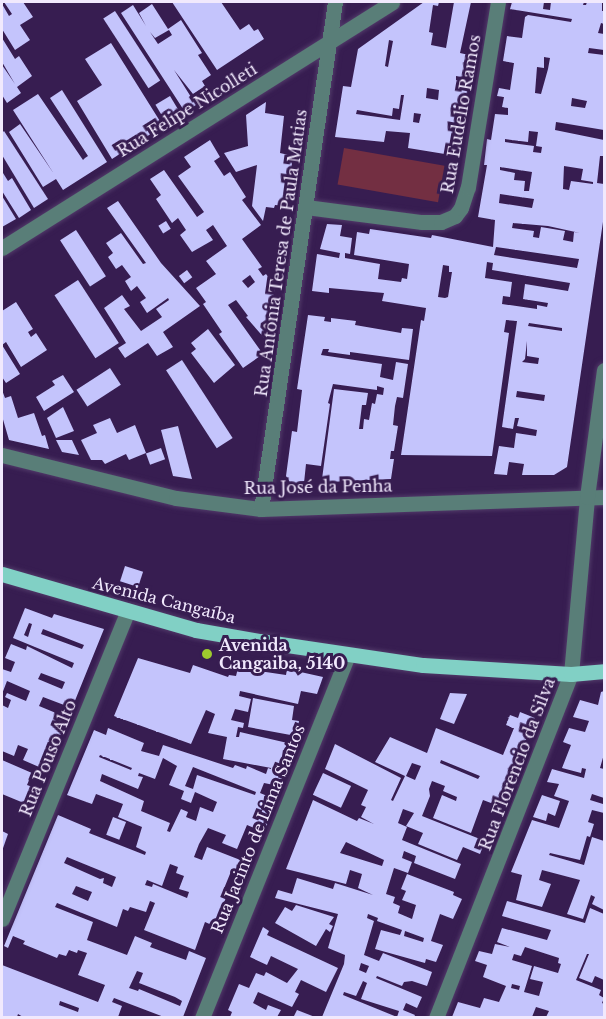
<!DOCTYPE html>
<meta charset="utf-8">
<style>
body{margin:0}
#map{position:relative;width:606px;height:1019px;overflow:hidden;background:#371d51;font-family:"Libre Baskerville",serif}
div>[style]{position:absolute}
.green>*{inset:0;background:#732f42;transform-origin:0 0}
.building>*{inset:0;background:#c4c4fc;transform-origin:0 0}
.roads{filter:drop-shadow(0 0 2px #513a69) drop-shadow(0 0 2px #513a69)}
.minor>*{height:15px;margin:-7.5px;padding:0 7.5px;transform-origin:7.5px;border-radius:7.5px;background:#597e78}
.major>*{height:15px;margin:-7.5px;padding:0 7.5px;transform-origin:7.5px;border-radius:7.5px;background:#81d0c5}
.dots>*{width:16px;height:16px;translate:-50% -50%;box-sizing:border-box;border:3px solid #371d51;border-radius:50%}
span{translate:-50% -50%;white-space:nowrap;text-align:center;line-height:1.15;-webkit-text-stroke:6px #371d51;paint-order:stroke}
.street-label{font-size:16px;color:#f1e9fd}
.poi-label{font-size:16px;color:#f1e9fd;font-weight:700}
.left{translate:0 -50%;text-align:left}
.frame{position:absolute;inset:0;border:3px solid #f1e9fd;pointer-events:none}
</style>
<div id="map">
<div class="green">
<i style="left:344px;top:148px;width:102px;height:37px;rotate:10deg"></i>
</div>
<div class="building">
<i style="clip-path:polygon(4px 2px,23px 2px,33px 17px,20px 25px,30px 40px,15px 50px,2px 29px,2px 4px,9px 16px,12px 14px)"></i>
<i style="clip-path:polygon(172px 2px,221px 2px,240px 30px,249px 24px,254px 31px,258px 29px,264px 39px,217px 70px)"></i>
<i style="clip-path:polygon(evenodd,424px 2px,439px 2px,438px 6px,433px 5px,429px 32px,433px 33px,431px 45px,446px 48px,454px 2px,471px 2px,460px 53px,469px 55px,470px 52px,474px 52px,457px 156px,408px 148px,410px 133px,386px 131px,384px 142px,335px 137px,343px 86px,351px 87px,358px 49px,424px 2px,389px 40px,393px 41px,388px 67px,385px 66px,389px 40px,424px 2px,456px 76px,467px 78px,466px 82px,456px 80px,456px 76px,424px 2px,427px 88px,439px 90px,438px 100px,426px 98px,427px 88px,424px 2px,401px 95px,404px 95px,400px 120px,356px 114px,357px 110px,392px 116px,393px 108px,399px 109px,401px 95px,424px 2px,414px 113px,421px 114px,419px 123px,413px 122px,414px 113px)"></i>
<i style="clip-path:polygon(evenodd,512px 2px,544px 2px,543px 9px,550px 10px,551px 2px,584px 2px,583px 5px,586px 5px,587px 2px,602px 2px,602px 11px,604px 11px,604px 24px,601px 23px,598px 33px,604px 34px,604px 50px,589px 48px,588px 53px,604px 55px,604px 130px,556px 122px,555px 130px,604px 140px,604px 156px,600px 156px,597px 183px,604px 184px,604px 215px,567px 467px,554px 475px,522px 475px,524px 464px,509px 462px,507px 475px,494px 474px,499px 446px,514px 448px,516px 433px,536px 436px,537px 430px,517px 426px,519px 418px,515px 418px,513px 429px,502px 427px,517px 321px,506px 320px,504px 332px,509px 333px,492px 456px,401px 455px,421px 320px,424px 321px,426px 308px,382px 301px,384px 293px,329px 288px,329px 293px,312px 291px,317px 254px,339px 258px,340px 253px,320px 249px,327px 224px,342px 225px,340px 236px,352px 238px,350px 254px,345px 253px,345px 258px,380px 264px,378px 279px,401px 282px,402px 278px,407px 279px,409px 264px,354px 255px,357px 232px,369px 234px,370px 229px,431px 238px,432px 235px,493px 247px,495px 220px,478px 217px,487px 165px,484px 165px,487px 139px,491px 140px,495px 114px,508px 115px,508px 108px,502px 107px,504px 97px,497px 96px,499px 88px,510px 90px,514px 63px,503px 61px,507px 36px,522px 38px,525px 17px,528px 15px,571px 22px,572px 19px,510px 9px,512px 2px,544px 57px,550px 58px,548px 69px,541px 94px,535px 93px,537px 67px,544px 68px,544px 57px,512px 2px,572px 98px,587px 101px,585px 108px,571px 106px,572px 98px,512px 2px,529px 131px,538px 132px,536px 146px,542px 147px,541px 153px,533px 152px,534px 146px,505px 142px,505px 139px,528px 142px,529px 131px,512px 2px,564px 166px,583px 169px,581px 180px,593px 182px,593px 184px,571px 181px,569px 190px,563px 189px,564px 166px,512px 2px,500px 167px,532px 172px,529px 191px,524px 191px,525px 181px,514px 180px,515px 173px,500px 170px,500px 167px,512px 2px,500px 194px,534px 199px,532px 208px,499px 203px,500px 194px,512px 2px,513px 223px,548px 226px,580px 233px,574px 232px,573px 242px,563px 240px,565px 231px,541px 227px,539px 238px,533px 237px,534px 231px,512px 228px,513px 223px,512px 2px,496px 247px,579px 259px,577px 268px,494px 255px,496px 247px,512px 2px,487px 262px,493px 263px,492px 270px,570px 283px,568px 291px,525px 284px,523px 299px,548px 303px,547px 307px,537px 305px,537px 309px,502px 304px,503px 296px,510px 297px,512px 282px,485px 278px,487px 262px,512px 2px,443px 265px,449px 266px,449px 272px,452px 272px,448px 297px,445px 298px,438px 297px,443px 265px,512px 2px,529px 323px,562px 328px,562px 331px,528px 326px,529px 323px,512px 2px,527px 341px,527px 356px,539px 358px,538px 364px,522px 362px,525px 359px,527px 341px,512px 2px,517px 391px,545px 395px,544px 401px,516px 397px,517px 391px)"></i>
<i style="clip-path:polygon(evenodd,152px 4px,168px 29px,181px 20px,202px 53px,198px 55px,211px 75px,202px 81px,205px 86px,193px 94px,174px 70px,196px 105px,185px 112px,121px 13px,133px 5px,146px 26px,139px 13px,152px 4px,169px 30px,172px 35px,158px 44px,150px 32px,155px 38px,169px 30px)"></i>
<i style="left:115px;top:11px;width:83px;height:14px;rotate:57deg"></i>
<i style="clip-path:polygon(2px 38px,15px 59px,19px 56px,32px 76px,17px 87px,21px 93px,7px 103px,2px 95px,2px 65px,15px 84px,2px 62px)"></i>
<i style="clip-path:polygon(111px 43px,163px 126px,112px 159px,77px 101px,102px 85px,85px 59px)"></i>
<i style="clip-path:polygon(62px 90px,107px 162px,63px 190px,56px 179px,43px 187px,9px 132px,20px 124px,54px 174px,13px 110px,38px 94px,83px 160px,85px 158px,88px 156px,50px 98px)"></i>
<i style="left:170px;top:96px;width:21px;height:17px;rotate:59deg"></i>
<i style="clip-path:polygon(266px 102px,265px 113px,284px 116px,280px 153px,293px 156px,286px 206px,275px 205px,274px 208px,266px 207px,263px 221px,252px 206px,257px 165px,236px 172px,224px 153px,248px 146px,246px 115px)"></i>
<i style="clip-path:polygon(4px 131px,48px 199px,34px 208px,2px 155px,2px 133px)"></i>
<i style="clip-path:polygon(evenodd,210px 140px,220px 157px,214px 161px,224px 176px,230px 172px,246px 197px,242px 200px,261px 225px,242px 239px,262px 267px,258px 269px,263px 276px,266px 274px,275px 286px,266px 340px,246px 317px,248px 316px,236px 300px,228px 305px,263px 354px,243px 368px,219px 334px,222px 332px,203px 304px,206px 302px,196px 288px,216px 274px,206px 261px,227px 246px,213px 225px,206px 230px,213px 240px,192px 252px,180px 235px,186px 230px,178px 218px,172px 223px,156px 199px,161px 195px,150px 179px,164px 170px,197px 217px,204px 212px,178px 176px,191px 167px,184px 157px,210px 140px,250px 275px,255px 282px,248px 288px,242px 281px,250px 275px)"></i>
<i style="clip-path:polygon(3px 173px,8px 181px,12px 178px,31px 210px,19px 218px,2px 191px)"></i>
<i style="clip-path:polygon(2px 196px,16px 219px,2px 227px)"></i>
<i style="clip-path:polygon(118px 201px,161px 263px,200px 306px,163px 332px,173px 347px,157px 356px,148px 343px,125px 358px,118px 348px,126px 343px,104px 308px,122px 295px,130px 306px,124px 309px,141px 331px,162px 317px,156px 309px,169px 300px,168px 298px,147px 313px,140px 302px,146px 298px,137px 286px,131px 291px,125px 281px,131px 277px,122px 265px,116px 269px,108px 257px,113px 253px,106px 243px,121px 233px,143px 264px,146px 263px,107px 208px)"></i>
<i style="left:166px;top:221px;width:9px;height:9px;rotate:58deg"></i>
<i style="left:76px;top:230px;width:55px;height:19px;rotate:57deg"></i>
<i style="left:187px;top:270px;width:9px;height:10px;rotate:54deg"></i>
<i style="left:78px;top:280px;width:75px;height:28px;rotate:57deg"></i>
<i style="clip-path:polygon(16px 302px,33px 329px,28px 332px,31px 337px,36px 333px,47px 350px,21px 367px,6px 342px,2px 345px,20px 374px,6px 383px,2px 377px,2px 311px)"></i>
<i style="clip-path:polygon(308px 315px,325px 317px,324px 321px,331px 322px,331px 318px,356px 321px,355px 325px,384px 330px,401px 333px,402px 328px,413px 329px,409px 360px,350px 352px,350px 355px,328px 352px,329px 349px,323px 349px,321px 355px,382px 364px,380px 377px,393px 380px,396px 362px,408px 364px,403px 398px,397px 397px,395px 406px,393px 425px,398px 426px,394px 451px,391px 451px,390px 459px,394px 459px,391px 479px,329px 482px,322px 479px,334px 389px,368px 393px,366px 405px,362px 405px,359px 429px,363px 429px,364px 419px,369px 420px,372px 403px,375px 404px,377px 394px,383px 395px,384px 388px,377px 386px,377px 390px,333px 384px,328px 403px,330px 404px,321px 466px,306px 464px,304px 483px,291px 484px,286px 476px,292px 431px,297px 432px,302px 390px,297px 389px)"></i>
<i style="clip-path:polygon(208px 329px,235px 365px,214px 383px,191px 353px,196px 349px,191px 343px)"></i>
<i style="left:182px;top:360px;width:93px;height:19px;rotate:57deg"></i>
<i style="left:110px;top:368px;width:20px;height:40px;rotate:57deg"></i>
<i style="clip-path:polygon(63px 375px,74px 392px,44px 411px,36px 397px,55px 385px,52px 381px)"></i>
<i style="clip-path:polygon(2px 390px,5px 398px,11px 396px,18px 418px,34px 413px,42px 436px,45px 435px,49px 449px,9px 440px,2px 416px)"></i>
<i style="clip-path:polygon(63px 407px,74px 431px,56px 438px,47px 418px)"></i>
<i style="clip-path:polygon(110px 418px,117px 433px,135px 425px,146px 453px,129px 460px,126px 454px,105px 464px,102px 460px,91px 460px,81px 440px,97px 433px,93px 425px)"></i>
<i style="clip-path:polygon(178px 426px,192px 479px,173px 476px,161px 430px)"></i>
<i style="clip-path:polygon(56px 440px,72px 440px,79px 455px,62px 452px)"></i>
<i style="left:161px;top:448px;width:12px;height:16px;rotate:70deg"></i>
<i style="left:125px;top:566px;width:19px;height:16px;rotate:18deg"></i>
<i style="clip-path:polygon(evenodd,25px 608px,52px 618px,54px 614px,104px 629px,72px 708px,43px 697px,39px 706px,68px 718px,46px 770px,23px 760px,28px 749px,18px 745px,14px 756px,2px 751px,2px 705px,8px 708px,11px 700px,5px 697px,7px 693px,26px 701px,30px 691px,7px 681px,2px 694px,2px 669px,11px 672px,15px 662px,5px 658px,11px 644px,26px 650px,27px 646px,72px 668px,74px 663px,13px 638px,25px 608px,29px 623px,32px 624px,28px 637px,24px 635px,29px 623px,25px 608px,43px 629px,84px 645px,82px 649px,41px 634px,43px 629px,25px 608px,41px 673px,65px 682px,62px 689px,38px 679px,41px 673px)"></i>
<i style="clip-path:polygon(evenodd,138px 658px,190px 673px,193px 665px,228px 677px,229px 675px,236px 676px,238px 668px,286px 675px,287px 669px,323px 677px,317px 694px,301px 691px,298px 704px,240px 691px,239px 696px,251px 699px,248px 712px,235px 709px,231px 720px,244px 723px,243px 728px,238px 727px,236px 737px,239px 737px,240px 732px,292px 744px,293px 738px,298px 739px,279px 786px,264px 783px,260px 793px,277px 800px,264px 832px,247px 825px,237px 849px,222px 843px,226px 835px,208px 828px,199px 844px,194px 857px,202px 860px,207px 847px,248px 863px,243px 874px,232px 869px,223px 891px,228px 893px,214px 926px,205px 922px,195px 950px,144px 930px,155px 903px,150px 901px,146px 912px,130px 907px,128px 911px,123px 909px,117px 927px,57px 903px,55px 907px,93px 922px,87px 940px,127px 955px,135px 936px,152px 943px,150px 947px,186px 960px,189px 951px,206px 958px,183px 1017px,164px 1017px,114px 998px,112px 1002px,122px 1006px,118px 1017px,23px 1017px,18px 1014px,17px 1017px,2px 1017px,2px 965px,98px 1002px,105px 985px,78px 975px,87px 953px,78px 950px,77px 953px,69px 950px,66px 956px,59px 954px,57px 958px,23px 944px,25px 941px,13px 936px,8px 948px,4px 946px,58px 815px,91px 829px,89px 833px,145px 855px,146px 852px,136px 847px,142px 827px,118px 817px,123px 804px,96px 794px,92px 804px,67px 795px,94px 730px,106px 735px,108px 728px,144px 743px,141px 751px,159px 756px,163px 745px,233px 768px,235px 765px,246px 769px,247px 766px,266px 774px,268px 768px,271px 769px,271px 768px,223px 759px,227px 737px,208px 733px,215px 714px,206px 710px,191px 744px,114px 716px,138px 658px,100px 755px,132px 768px,131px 770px,99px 757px,100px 755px,138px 658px,163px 758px,177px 766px,169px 785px,184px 791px,181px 799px,191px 803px,195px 792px,217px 802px,213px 812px,200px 807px,196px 821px,186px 817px,188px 812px,181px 809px,170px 832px,167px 831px,170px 823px,141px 811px,144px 801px,100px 781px,102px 774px,138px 789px,143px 777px,138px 776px,139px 773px,155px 779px,163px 758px,138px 658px,193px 767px,256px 792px,255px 795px,197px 775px,193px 789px,185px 786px,193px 767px,138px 658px,67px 857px,116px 877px,112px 887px,103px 883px,104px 878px,100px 879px,64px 863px,67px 857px,138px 658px,170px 864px,178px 867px,176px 873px,184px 876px,179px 889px,189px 892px,187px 898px,153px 884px,152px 887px,145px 885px,147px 880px,162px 886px,170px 864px,138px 658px,76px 886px,92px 892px,88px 901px,72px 894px,76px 886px,138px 658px,137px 971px,143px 973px,139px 983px,175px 997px,182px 1001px,180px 1006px,139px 989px,138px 991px,129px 988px,137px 971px,138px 658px,60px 1001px,79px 1008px,78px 1012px,59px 1005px,60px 1001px)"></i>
<i style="clip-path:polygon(604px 691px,604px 754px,600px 768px,604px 769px,604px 798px,592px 794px,590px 800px,603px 804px,604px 799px,604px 813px,592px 810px,588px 822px,594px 824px,590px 837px,587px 836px,580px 860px,550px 853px,549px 855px,584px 865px,592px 837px,604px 841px,604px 910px,592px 904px,595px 897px,591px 895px,583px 919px,567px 914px,580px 880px,542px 870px,539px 880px,551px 884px,542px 907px,516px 900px,522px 875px,511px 872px,532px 820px,559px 828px,569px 801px,554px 796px,559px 784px,547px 782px,552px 769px,584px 778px,586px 769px,582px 768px,581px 773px,562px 768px,571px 745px,563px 742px,569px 728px,585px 732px,589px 721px,573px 717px,580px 700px,598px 705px,601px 692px)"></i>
<i style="clip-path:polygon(450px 693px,467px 694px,454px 724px,440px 719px)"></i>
<i style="clip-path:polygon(253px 698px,294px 706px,292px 720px,299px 721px,296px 736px,248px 727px)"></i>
<i style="clip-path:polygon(evenodd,520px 712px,535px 718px,499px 806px,483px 800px,471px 833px,433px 818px,442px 795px,456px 801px,457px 797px,443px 791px,445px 786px,432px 781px,429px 789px,430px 796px,422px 816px,485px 841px,480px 854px,463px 847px,457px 860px,418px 844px,423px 833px,406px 826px,414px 813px,403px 809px,398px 823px,407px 827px,402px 840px,461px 864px,455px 879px,414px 863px,416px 856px,404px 851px,402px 858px,412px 862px,408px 873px,394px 868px,386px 894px,395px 897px,393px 903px,400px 906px,398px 913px,412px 919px,416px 905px,402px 900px,406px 891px,401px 889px,407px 874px,454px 892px,453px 895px,462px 899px,453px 919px,440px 914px,431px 941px,443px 945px,436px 962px,426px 959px,425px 963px,375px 949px,381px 930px,400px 935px,402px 930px,377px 921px,378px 918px,368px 914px,367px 918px,374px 921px,364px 955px,379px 961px,383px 953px,432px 972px,427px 986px,412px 981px,404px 982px,402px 986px,377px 976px,376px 978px,422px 997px,417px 1008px,406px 1003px,403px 1010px,415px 1015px,414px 1017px,397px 1017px,399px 1011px,361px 999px,367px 983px,363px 981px,356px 996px,344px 992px,343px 995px,397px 1017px,322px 1017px,344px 964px,345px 955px,328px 948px,338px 914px,275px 898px,278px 890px,292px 894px,297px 878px,333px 889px,335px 883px,373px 895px,358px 888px,362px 874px,350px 870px,346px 884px,286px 869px,313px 800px,357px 821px,359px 818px,374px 824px,361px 817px,366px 807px,361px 805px,368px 790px,325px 769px,335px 744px,401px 778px,391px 800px,393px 801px,405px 776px,375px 762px,390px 737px,427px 753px,436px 728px,503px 755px,514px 728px,506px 725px,510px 715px,518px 718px,520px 712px,441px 760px,480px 776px,478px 779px,440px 763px,441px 760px,520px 712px,412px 763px,421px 766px,415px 780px,406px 776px,412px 763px,520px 712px,346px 842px,384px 860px,382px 866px,340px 853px,346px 842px,520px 712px,405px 931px,424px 938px,423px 942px,404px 936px,405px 931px,520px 712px,361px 963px,369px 966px,366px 973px,359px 970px,361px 963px)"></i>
<i style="clip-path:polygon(2px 760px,32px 773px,27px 785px,38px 789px,31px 806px,2px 794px)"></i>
<i style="left:323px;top:773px;width:31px;height:24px;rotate:25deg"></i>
<i style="clip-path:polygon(542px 795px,560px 801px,555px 816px,548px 813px,546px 821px,533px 817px)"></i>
<i style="left:113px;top:817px;width:14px;height:19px;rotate:21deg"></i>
<i style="clip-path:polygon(2px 831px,8px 834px,2px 851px)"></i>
<i style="clip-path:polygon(evenodd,507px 901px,585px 923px,590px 908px,604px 914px,604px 980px,595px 976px,592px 983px,579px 978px,589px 954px,587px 954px,576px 980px,601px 990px,599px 995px,604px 998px,602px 1003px,604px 1004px,604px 1017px,546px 1017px,549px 1011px,536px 1007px,532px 1017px,452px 1017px,458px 1002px,480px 1008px,484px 998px,499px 1002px,506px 986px,483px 977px,487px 965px,475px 961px,479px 951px,492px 954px,495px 944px,510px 947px,497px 942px,502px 928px,547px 940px,551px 930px,502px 916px,507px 901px,525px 947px,559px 958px,558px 963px,561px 964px,558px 973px,534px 966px,530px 979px,543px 982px,539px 996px,524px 992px,532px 966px,512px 960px,514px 954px,521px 956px,525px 947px,507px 901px,512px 984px,520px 986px,519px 990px,511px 988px,512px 984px)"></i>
<i style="clip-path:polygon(296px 905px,334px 917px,329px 924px,333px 926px,330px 932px,326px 929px,316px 946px,275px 923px,285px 907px,292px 911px)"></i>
<i style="clip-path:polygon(263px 927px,269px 931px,267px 935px,338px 968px,326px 992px,301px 980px,295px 992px,299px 994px,292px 1007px,258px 992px,253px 1003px,266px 1010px,268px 1005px,281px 1010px,277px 1017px,230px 1017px,232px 1012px,228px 1010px,239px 984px,249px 988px,256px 973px,264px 976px,266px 972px,287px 983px,298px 969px,271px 956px,267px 965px,250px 957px)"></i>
<i style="clip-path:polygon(297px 1010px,315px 1017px,297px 1017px,294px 1016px)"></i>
</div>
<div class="roads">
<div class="minor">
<i style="left:306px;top:207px;width:117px;rotate:7.4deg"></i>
<i style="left:422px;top:222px;width:19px"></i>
<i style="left:441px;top:222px;width:15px;rotate:-23deg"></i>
<i style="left:455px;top:216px;width:10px;rotate:-53deg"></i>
<i style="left:461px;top:208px;width:22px;rotate:-72deg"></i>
<i style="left:468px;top:187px;width:187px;rotate:-80.8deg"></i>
<i style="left:2px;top:248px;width:461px;rotate:-32.2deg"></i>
<i style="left:2px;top:455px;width:179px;rotate:13.9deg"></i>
<i style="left:176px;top:498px;width:86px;rotate:7.4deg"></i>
<i style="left:261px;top:509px;width:343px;rotate:-2deg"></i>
<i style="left:261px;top:509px;width:512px;rotate:-81.7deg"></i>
<i style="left:2px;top:919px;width:333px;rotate:-67.8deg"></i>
<i style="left:202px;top:1018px;width:391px;rotate:-68.1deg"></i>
<i style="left:436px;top:1018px;width:370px;rotate:-68.6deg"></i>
<i style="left:571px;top:674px;width:178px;rotate:-84.8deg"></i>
<i style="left:587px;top:497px;width:128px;rotate:-82.4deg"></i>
</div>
<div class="major">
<i style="left:2px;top:574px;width:202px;rotate:16.1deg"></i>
<i style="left:196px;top:630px;width:65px;rotate:9.8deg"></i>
<i style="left:260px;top:641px;width:165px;rotate:8.4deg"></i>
<i style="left:423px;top:665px;width:148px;rotate:3.5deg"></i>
<i style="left:571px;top:674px;width:33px;rotate:-5deg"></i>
</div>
</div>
<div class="dots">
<i style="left:207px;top:654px;background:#9eca2e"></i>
</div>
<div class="street-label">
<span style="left:187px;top:110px;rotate:-32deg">Rua Felipe Nicolleti</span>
<span style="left:461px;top:114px;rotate:-80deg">Rua Eudelio Ramos</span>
<span style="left:281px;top:253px;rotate:-82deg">Rua Antônia Teresa de Paula Matias</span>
<span style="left:318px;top:487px;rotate:-1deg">Rua José da Penha</span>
<span style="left:164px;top:600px;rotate:14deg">Avenida Cangaíba</span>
<span style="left:48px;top:758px;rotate:-68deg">Rua Pouso Alto</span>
<span style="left:517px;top:764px;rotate:-69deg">Rua Florencio da Silva</span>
<span style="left:258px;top:829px;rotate:-68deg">Rua Jacinto de Lima Santos</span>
</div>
<div class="poi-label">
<span class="left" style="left:219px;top:654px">Avenida<br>Cangaiba, 5140</span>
</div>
<div class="frame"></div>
</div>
